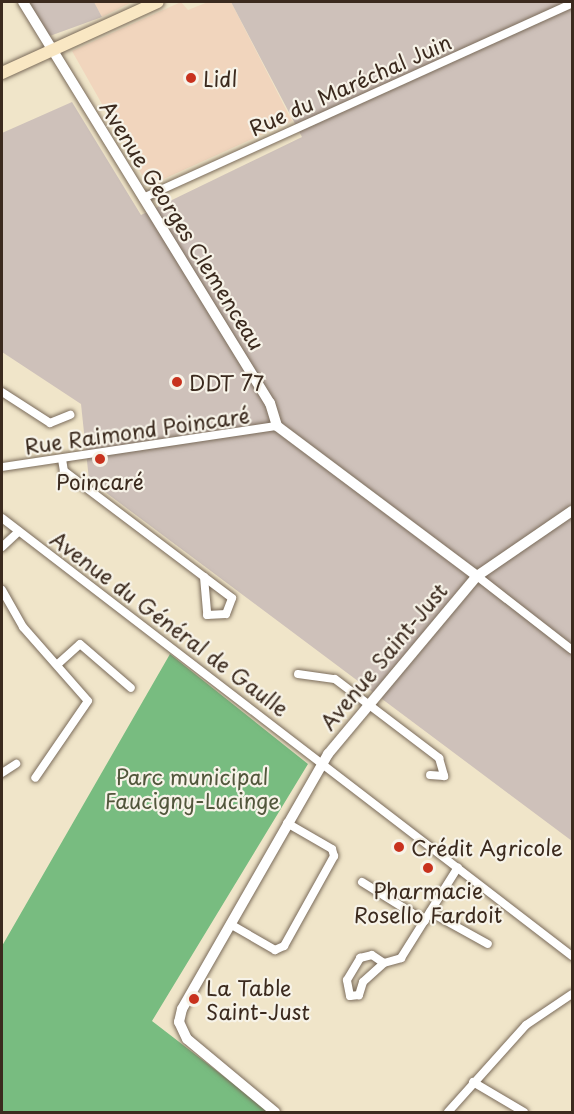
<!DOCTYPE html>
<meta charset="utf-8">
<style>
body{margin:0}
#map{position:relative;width:574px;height:1114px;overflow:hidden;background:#f0e5c9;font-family:"Playpen Sans",sans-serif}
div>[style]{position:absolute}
.built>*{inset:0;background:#f1d5bd}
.industrial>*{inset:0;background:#cec1ba}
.forest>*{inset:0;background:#78bc80}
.roads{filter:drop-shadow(0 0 2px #7a6b5a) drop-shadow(0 0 2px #7a6b5a)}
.minor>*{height:8px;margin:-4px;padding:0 4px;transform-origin:4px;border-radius:4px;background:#fff}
.tertiary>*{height:10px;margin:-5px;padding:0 5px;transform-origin:5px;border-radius:5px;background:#fff}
.secondary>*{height:12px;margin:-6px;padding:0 6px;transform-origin:6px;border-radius:6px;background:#f9e7c3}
.dots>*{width:16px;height:16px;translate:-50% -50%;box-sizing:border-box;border:3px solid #f7f3e8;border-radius:50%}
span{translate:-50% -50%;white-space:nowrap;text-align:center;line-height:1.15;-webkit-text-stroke:4.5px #f7f3e8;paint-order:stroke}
.poi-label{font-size:21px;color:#3b2a1e}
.left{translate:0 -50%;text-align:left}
.street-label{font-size:21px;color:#3b2a1e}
.park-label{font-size:21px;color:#52573c}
.frame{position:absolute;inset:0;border:3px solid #3b2a1e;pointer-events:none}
</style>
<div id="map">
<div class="built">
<i style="clip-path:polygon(94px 2px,132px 2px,102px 17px)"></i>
<i style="clip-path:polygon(181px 2px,188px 10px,208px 2px,231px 2px,292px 121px,157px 182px,142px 175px,72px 51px)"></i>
</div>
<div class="industrial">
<i style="clip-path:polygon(26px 2px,94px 2px,102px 17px,47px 37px)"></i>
<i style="clip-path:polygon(231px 2px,572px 2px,572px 841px,89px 480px,81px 404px,2px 352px,2px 133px,72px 102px,141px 215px,302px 137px)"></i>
</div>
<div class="forest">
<i style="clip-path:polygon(170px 654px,308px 764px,152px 1021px,270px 1112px,2px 1112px,2px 946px)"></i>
</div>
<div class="roads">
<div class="minor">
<i style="left:143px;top:198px;width:471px;rotate:-24.4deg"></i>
<i style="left:2px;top:392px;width:57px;rotate:32.9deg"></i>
<i style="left:50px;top:423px;width:22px;rotate:-22deg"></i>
<i style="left:62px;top:459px;width:12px;rotate:81deg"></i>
<i style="left:64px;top:471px;width:176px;rotate:37.1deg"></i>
<i style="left:204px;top:577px;width:38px;rotate:85deg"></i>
<i style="left:207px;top:615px;width:19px;rotate:-3deg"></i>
<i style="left:226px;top:614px;width:17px;rotate:-69deg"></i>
<i style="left:232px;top:598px;width:35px;rotate:-143deg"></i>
<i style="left:2px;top:467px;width:278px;rotate:-8.5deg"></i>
<i style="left:2px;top:518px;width:719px;rotate:37.54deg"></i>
<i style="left:2px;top:547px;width:23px;rotate:-43deg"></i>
<i style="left:477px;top:576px;width:120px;rotate:37.9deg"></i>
<i style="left:2px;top:590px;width:43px;rotate:60.4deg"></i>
<i style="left:23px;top:627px;width:98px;rotate:48.7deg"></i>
<i style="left:88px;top:701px;width:93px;rotate:124.5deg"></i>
<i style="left:59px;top:663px;width:28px;rotate:-42deg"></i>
<i style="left:80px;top:644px;width:67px;rotate:40.8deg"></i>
<i style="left:298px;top:674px;width:37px;rotate:8deg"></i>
<i style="left:335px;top:679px;width:131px;rotate:37.2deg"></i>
<i style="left:439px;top:758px;width:19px;rotate:74deg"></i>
<i style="left:444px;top:776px;width:14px;rotate:-176deg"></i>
<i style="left:2px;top:773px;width:17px;rotate:-33deg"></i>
<i style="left:362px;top:882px;width:74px;rotate:31.8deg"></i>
<i style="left:430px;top:912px;width:66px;rotate:28.9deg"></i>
<i style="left:230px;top:924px;width:52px;rotate:30deg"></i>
<i style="left:275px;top:950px;width:10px;rotate:-24deg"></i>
<i style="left:284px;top:946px;width:103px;rotate:-60.9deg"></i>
<i style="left:334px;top:856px;width:7px;rotate:-106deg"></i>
<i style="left:332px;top:849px;width:52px;rotate:-150deg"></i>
<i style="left:384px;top:963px;width:28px;rotate:138deg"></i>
<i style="left:363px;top:982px;width:14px;rotate:107deg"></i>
<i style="left:359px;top:995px;width:9px;rotate:174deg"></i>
<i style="left:350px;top:996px;width:16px;rotate:-101deg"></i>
<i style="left:347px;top:980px;width:26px;rotate:-59deg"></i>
<i style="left:360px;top:958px;width:12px;rotate:-14deg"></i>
<i style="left:372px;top:955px;width:14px;rotate:34deg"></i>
<i style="left:384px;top:963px;width:18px;rotate:-16deg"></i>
<i style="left:401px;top:958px;width:107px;rotate:-57.9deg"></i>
<i style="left:473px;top:1082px;width:59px;rotate:30.5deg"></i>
<i style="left:448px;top:1112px;width:117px;rotate:-48.1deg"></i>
<i style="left:526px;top:1025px;width:55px;rotate:-34deg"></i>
</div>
<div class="tertiary">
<i style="left:23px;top:2px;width:471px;rotate:58.4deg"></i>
<i style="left:270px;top:403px;width:24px;rotate:73deg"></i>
<i style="left:277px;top:426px;width:250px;rotate:36.9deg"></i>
<i style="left:275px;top:1112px;width:114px;rotate:-140.3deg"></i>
<i style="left:187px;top:1039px;width:19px;rotate:-115deg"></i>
<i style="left:179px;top:1022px;width:13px;rotate:-77deg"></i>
<i style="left:182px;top:1009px;width:294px;rotate:-60.2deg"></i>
<i style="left:328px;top:754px;width:232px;rotate:-50.1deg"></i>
<i style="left:477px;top:576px;width:115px;rotate:-34.4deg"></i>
</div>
<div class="secondary">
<i style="left:2px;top:73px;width:171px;rotate:-24.5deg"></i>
</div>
</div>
<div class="dots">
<i style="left:191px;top:78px;background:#c8321e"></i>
<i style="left:177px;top:382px;background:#c8321e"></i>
<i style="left:100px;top:459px;background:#c8321e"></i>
<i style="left:399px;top:847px;background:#c8321e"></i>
<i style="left:428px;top:868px;background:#c8321e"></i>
<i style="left:194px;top:999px;background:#c8321e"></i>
</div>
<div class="poi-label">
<span class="left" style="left:203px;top:78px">Lidl</span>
<span class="left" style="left:189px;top:382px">DDT 77</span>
<span style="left:100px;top:481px">Poincaré</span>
<span class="left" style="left:411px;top:847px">Crédit Agricole</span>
<span style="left:428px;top:902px">Pharmacie<br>Rosello Fardoit</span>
<span class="left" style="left:206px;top:999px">La Table<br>Saint-Just</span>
</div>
<div class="street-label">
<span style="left:350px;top:84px;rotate:-24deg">Rue du Maréchal Juin</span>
<span style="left:183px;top:225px;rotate:58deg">Avenue Georges Clemenceau</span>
<span style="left:137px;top:430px;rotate:-8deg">Rue Raimond Poincaré</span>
<span style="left:170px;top:623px;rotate:37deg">Avenue du Général de Gaulle</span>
<span style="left:383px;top:656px;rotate:-50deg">Avenue Saint-Just</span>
</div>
<div class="park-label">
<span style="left:192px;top:788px">Parc municipal<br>Faucigny-Lucinge</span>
</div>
<div class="frame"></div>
</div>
